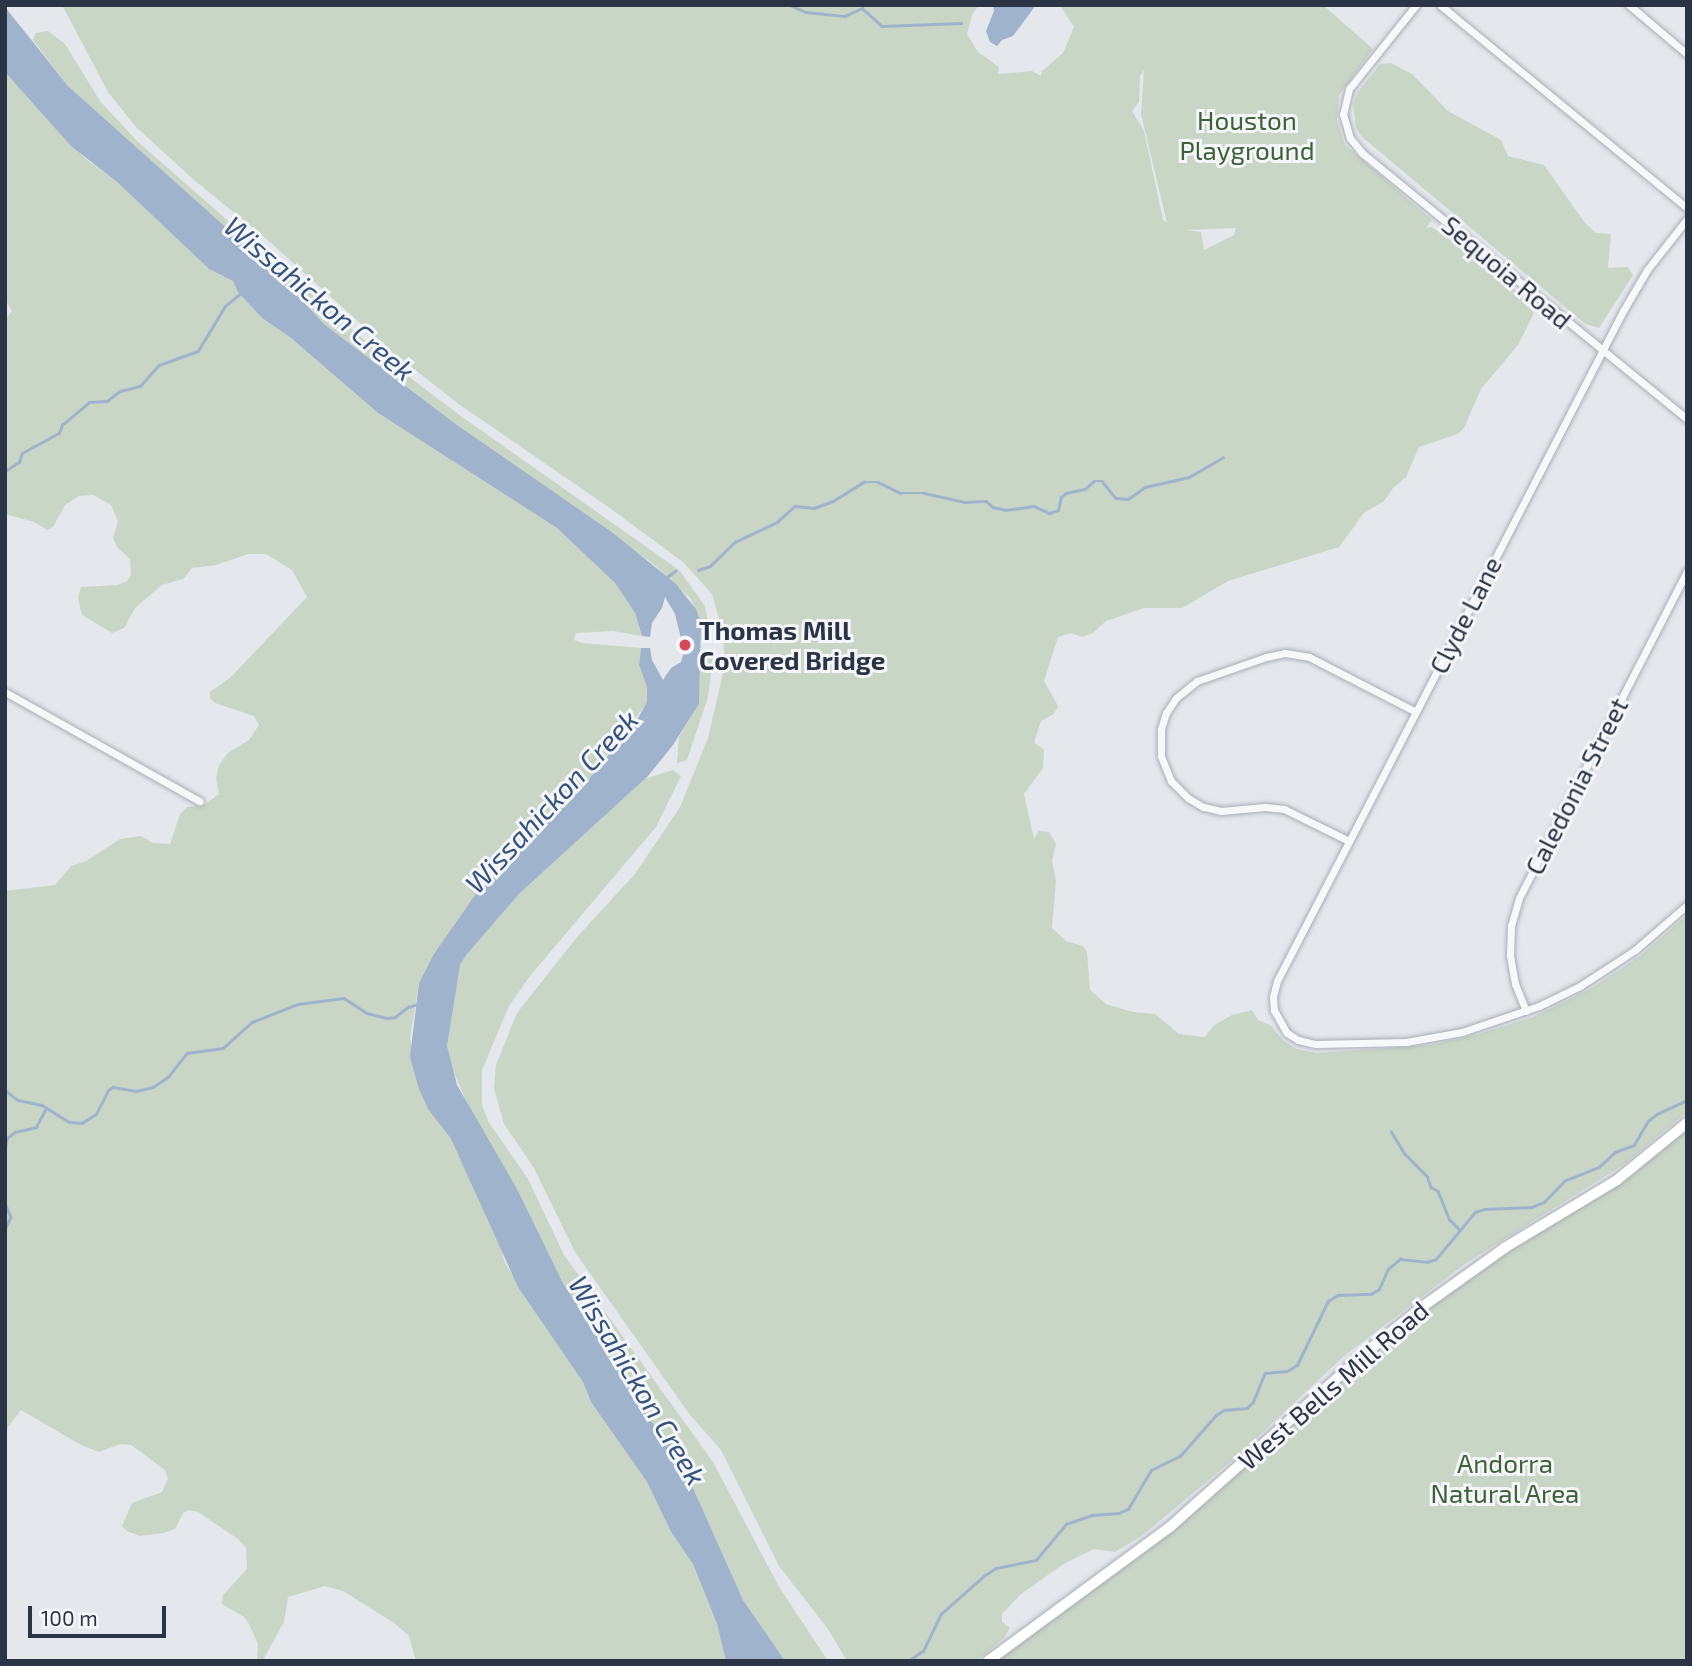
<!DOCTYPE html>
<style>
body{margin:0}
#map{position:relative;width:1692px;height:1666px;overflow:hidden;background:#e4e7ec;font-family:"Exo 2",sans-serif}
div>[style]{position:absolute}
.green>*{inset:0;background:#c9d6c5}
.water>*{inset:0;background:#9fb4cc}
.stream>*{height:2.5px;margin:-1.25px;padding:0 1.25px;transform-origin:1.25px;border-radius:1.25px;background:#9fb4cc}
.roads{filter:drop-shadow(0 0 2px #a9aeb7) drop-shadow(0 0 2px #a9aeb7)}
.street>*{height:7px;margin:-3.5px;padding:0 3.5px;transform-origin:3.5px;border-radius:3.5px;background:#f7f8fa}
.secondary>*{height:10px;margin:-5px;padding:0 5px;transform-origin:5px;border-radius:5px;background:#fff}
.dots>*{width:19px;height:19px;translate:-50% -50%;box-sizing:border-box;border:4px solid #f4f6f9;border-radius:50%}
span{translate:-50% -50%;white-space:nowrap;text-align:center;line-height:1.15;-webkit-text-stroke:6px #f4f6f9;paint-order:stroke}
.park-label{font-size:26px;color:#3f6138}
.street-label{font-size:26px;color:#2b3445}
.poi-label{font-size:26px;color:#2b3445;font-weight:700}
.left{translate:0 -50%;text-align:left}
.water-label{font-size:28px;color:#34527a;font-style:italic}
.frame{position:absolute;inset:0;border:7px solid #2b3445;pointer-events:none}
.scale{position:absolute;left:28px;top:1606px;width:138px;height:32px;box-sizing:border-box;border:4px solid #2b3445;border-top:0;padding-left:9px;font-size:21px;line-height:24px;white-space:nowrap;color:#2b3445;-webkit-text-stroke:5px #f4f6f9;paint-order:stroke}
</style>
<div id="map">
<div class="green">
<i style="clip-path:polygon(evenodd,62px 5px,979px 5px,972px 15px,967px 34px,978px 52px,999px 67px,998px 74px,1032px 71px,1041px 76px,1042px 71px,1063px 53px,1074px 27px,1060px 5px,1323px 5px,1373px 49px,1339px 95px,1337px 120px,1345px 145px,1432px 220px,1426px 228px,1431px 227px,1451px 239px,1519px 293px,1534px 313px,1518px 345px,1481px 389px,1464px 428px,1458px 434px,1419px 447px,1406px 477px,1393px 488px,1384px 501px,1364px 513px,1339px 547px,1228px 581px,1182px 608px,1144px 608px,1106px 621px,1093px 633px,1082px 637px,1071px 633px,1058px 637px,1044px 681px,1058px 706px,1054px 714px,1041px 721px,1034px 743px,1044px 749px,1043px 768px,1024px 794px,1034px 839px,1039px 831px,1049px 832px,1056px 844px,1052px 861px,1056px 880px,1052px 928px,1066px 941px,1083px 946px,1087px 952px,1090px 990px,1106px 1004px,1133px 1012px,1155px 1014px,1179px 1034px,1205px 1037px,1214px 1025px,1232px 1015px,1252px 1010px,1258px 1020px,1270px 1025px,1284px 1041px,1296px 1049px,1317px 1053px,1430px 1045px,1479px 1034px,1533px 1017px,1590px 989px,1639px 957px,1687px 915px,1687px 1112px,1623px 1165px,1466px 1263px,1344px 1356px,1235px 1458px,1143px 1535px,1115px 1552px,1094px 1549px,1065px 1563px,1021px 1594px,1002px 1614px,1002px 1622px,1010px 1628px,1004px 1638px,979px 1659px,847px 1661px,828px 1629px,779px 1566px,721px 1450px,690px 1415px,575px 1252px,534px 1168px,504px 1124px,494px 1088px,496px 1065px,517px 1013px,577px 937px,635px 874px,680px 807px,708px 738px,725px 664px,723px 633px,712px 594px,683px 562px,607px 506px,460px 405px,391px 351px,270px 242px,194px 180px,136px 127px,108px 92px,62px 5px,1144px 70px,1141px 114px,1167px 223px,1163px 220px,1144px 131px,1132px 111px,1139px 102px,1140px 76px,1144px 70px,62px 5px,1236px 228px,1234px 235px,1204px 250px,1201px 232px,1186px 230px,1236px 228px)"></i>
<i style="clip-path:polygon(48px 31px,65px 44px,100px 101px,137px 141px,387px 360px,458px 414px,679px 570px,705px 606px,711px 640px,700px 640px,701px 623px,691px 599px,652px 563px,457px 425px,324px 324px,278px 274px,68px 86px,33px 40px,36px 33px)"></i>
<i style="clip-path:polygon(1391px 63px,1412px 74px,1448px 111px,1501px 140px,1508px 156px,1544px 165px,1585px 223px,1596px 233px,1611px 234px,1608px 268px,1628px 267px,1633px 275px,1599px 328px,1586px 324px,1571px 312px,1362px 137px,1356px 128px,1353px 104px,1358px 92px,1380px 64px)"></i>
<i style="clip-path:polygon(5px 72px,86px 159px,117px 182px,209px 269px,233px 281px,238px 292px,262px 318px,291px 338px,378px 413px,557px 528px,615px 583px,635px 613px,642px 636px,613px 631px,576px 633px,574px 640px,582px 643px,641px 648px,639px 665px,647px 687px,647px 703px,581px 789px,537px 830px,475px 895px,457px 921px,419px 983px,410px 1038px,428px 1109px,451px 1139px,498px 1239px,505px 1263px,583px 1382px,591px 1402px,647px 1482px,671px 1532px,693px 1564px,717px 1624px,726px 1661px,416px 1661px,409px 1636px,394px 1623px,343px 1591px,325px 1586px,288px 1597px,284px 1622px,263px 1660px,257px 1661px,258px 1644px,249px 1624px,244px 1617px,222px 1604px,223px 1595px,247px 1569px,246px 1548px,238px 1539px,198px 1512px,189px 1510px,183px 1513px,175px 1529px,163px 1533px,140px 1536px,127px 1531px,122px 1526px,132px 1503px,162px 1492px,168px 1479px,165px 1470px,131px 1445px,120px 1444px,99px 1452px,81px 1445px,21px 1410px,5px 1431px,5px 891px,55px 885px,71px 866px,86px 861px,120px 839px,141px 836px,153px 843px,170px 844px,180px 814px,187px 807px,204px 805px,219px 794px,216px 778px,219px 765px,228px 753px,249px 740px,259px 725px,254px 716px,215px 703px,210px 698px,210px 692px,231px 677px,307px 597px,292px 570px,266px 554px,248px 554px,216px 565px,192px 568px,183px 579px,162px 585px,135px 608px,124px 628px,112px 633px,82px 615px,78px 598px,81px 587px,117px 585px,127px 581px,131px 575px,130px 559px,117px 547px,113px 538px,118px 521px,111px 505px,93px 495px,79px 496px,65px 505px,53px 527px,47px 530px,34px 522px,5px 514px,5px 320px,12px 311px,5px 299px)"></i>
<i style="clip-path:polygon(700px 651px,713px 656px,708px 697px,687px 760px,677px 763px,679px 737px,699px 704px)"></i>
<i style="clip-path:polygon(673px 770px,681px 776px,656px 827px,530px 976px,509px 1006px,482px 1070px,482px 1105px,488px 1121px,528px 1179px,564px 1255px,713px 1462px,779px 1587px,828px 1661px,785px 1661px,757px 1624px,743px 1600px,676px 1450px,651px 1421px,563px 1283px,516px 1189px,472px 1115px,449px 1061px,447px 1046px,455px 990px,460px 965px,467px 954px,520px 893px,644px 779px)"></i>
<i style="clip-path:polygon(1687px 1130px,1687px 1661px,996px 1661px,1183px 1523px,1390px 1337px,1474px 1274px,1630px 1176px)"></i>
</div>
<div class="water">
<i style="clip-path:polygon(993px 5px,1036px 5px,1013px 36px,1002px 40px,997px 46px,990px 42px,986px 31px,994px 11px)"></i>
<i style="clip-path:polygon(5px 7px,68px 86px,278px 274px,324px 324px,457px 425px,613px 533px,676px 584px,696px 609px,701px 623px,699px 704px,673px 745px,648px 776px,520px 893px,467px 954px,460px 965px,447px 1046px,457px 1085px,517px 1189px,563px 1283px,651px 1421px,676px 1450px,743px 1600px,785px 1661px,726px 1661px,717px 1624px,693px 1564px,671px 1532px,647px 1482px,591px 1402px,583px 1382px,518px 1287px,451px 1139px,428px 1109px,419px 1089px,410px 1057px,419px 983px,434px 954px,475px 895px,581px 789px,638px 718px,647px 702px,647px 687px,639px 665px,641px 648px,650px 648px,652px 660px,663px 680px,671px 668px,681px 662px,684px 651px,675px 614px,665px 597px,662px 608px,652px 623px,650px 637px,642px 636px,635px 613px,615px 583px,557px 528px,378px 413px,291px 338px,262px 318px,238px 292px,233px 281px,209px 269px,117px 182px,71px 146px,5px 72px)"></i>
</div>
<div class="stream">
<i style="left:790px;top:5px;width:17px;rotate:24deg"></i>
<i style="left:806px;top:12px;width:39px;rotate:6deg"></i>
<i style="left:845px;top:16px;width:19px;rotate:-25deg"></i>
<i style="left:862px;top:8px;width:27px;rotate:42deg"></i>
<i style="left:882px;top:26px;width:79px;rotate:-2.2deg"></i>
<i style="left:5px;top:471px;width:17px;rotate:-33deg"></i>
<i style="left:19px;top:462px;width:9px;rotate:-72deg"></i>
<i style="left:22px;top:453px;width:42px;rotate:-28.4deg"></i>
<i style="left:59px;top:433px;width:9px;rotate:-69deg"></i>
<i style="left:62px;top:425px;width:35px;rotate:-40deg"></i>
<i style="left:89px;top:402px;width:18px;rotate:-3deg"></i>
<i style="left:107px;top:401px;width:16px;rotate:-38deg"></i>
<i style="left:120px;top:391px;width:21px;rotate:-14deg"></i>
<i style="left:140px;top:386px;width:28px;rotate:-48deg"></i>
<i style="left:159px;top:365px;width:41px;rotate:-19.7deg"></i>
<i style="left:198px;top:351px;width:52px;rotate:-59deg"></i>
<i style="left:225px;top:306px;width:22px;rotate:-39deg"></i>
<i style="left:698px;top:570px;width:13px;rotate:-18deg"></i>
<i style="left:710px;top:566px;width:35px;rotate:-44deg"></i>
<i style="left:735px;top:542px;width:47px;rotate:-25.5deg"></i>
<i style="left:777px;top:522px;width:24px;rotate:-42deg"></i>
<i style="left:795px;top:506px;width:19px;rotate:6deg"></i>
<i style="left:814px;top:508px;width:20px;rotate:-20deg"></i>
<i style="left:833px;top:501px;width:36px;rotate:-32deg"></i>
<i style="left:863px;top:482px;width:15px"></i>
<i style="left:878px;top:482px;width:25px;rotate:26deg"></i>
<i style="left:901px;top:493px;width:23px"></i>
<i style="left:924px;top:493px;width:42px;rotate:12.4deg"></i>
<i style="left:965px;top:502px;width:21px;rotate:-3deg"></i>
<i style="left:986px;top:501px;width:9px;rotate:41deg"></i>
<i style="left:993px;top:507px;width:13px;rotate:13deg"></i>
<i style="left:1006px;top:510px;width:28px;rotate:-8deg"></i>
<i style="left:1034px;top:506px;width:17px;rotate:25deg"></i>
<i style="left:1049px;top:513px;width:9px;rotate:-18deg"></i>
<i style="left:1058px;top:510px;width:13px;rotate:-77deg"></i>
<i style="left:1061px;top:497px;width:6px;rotate:-39deg"></i>
<i style="left:1066px;top:493px;width:19px;rotate:-12deg"></i>
<i style="left:1085px;top:489px;width:12px;rotate:-42deg"></i>
<i style="left:1094px;top:481px;width:8px"></i>
<i style="left:1102px;top:481px;width:22px;rotate:51deg"></i>
<i style="left:1116px;top:498px;width:12px;rotate:5deg"></i>
<i style="left:1128px;top:499px;width:21px;rotate:-35deg"></i>
<i style="left:1145px;top:487px;width:45px;rotate:-12.8deg"></i>
<i style="left:1189px;top:477px;width:39px;rotate:-30deg"></i>
<i style="left:664px;top:579px;width:14px;rotate:-36deg"></i>
<i style="left:5px;top:1090px;width:16px;rotate:38deg"></i>
<i style="left:18px;top:1100px;width:25px;rotate:12deg"></i>
<i style="left:42px;top:1105px;width:32px;rotate:32deg"></i>
<i style="left:69px;top:1122px;width:13px;rotate:4deg"></i>
<i style="left:82px;top:1123px;width:17px;rotate:-33deg"></i>
<i style="left:96px;top:1114px;width:27px;rotate:-63deg"></i>
<i style="left:108px;top:1090px;width:6px;rotate:-31deg"></i>
<i style="left:113px;top:1087px;width:23px;rotate:10deg"></i>
<i style="left:136px;top:1091px;width:17px;rotate:-13deg"></i>
<i style="left:153px;top:1087px;width:18px;rotate:-34deg"></i>
<i style="left:168px;top:1077px;width:31px;rotate:-52deg"></i>
<i style="left:187px;top:1053px;width:36px;rotate:-8deg"></i>
<i style="left:223px;top:1048px;width:39px;rotate:-42deg"></i>
<i style="left:252px;top:1022px;width:49px;rotate:-21.4deg"></i>
<i style="left:298px;top:1004px;width:46px;rotate:-7.4deg"></i>
<i style="left:344px;top:998px;width:27px;rotate:33deg"></i>
<i style="left:367px;top:1013px;width:21px;rotate:14deg"></i>
<i style="left:387px;top:1018px;width:8px;rotate:-7deg"></i>
<i style="left:395px;top:1017px;width:16px;rotate:-38deg"></i>
<i style="left:408px;top:1007px;width:10px;rotate:-17deg"></i>
<i style="left:1391px;top:1131px;width:26px;rotate:59deg"></i>
<i style="left:1404px;top:1153px;width:33px;rotate:45deg"></i>
<i style="left:1427px;top:1176px;width:12px;rotate:70deg"></i>
<i style="left:1431px;top:1187px;width:8px;rotate:30deg"></i>
<i style="left:1438px;top:1191px;width:31px;rotate:68deg"></i>
<i style="left:1450px;top:1220px;width:13px;rotate:45deg"></i>
<i style="left:5px;top:1146px;width:8px;rotate:-76deg"></i>
<i style="left:7px;top:1138px;width:10px;rotate:-37deg"></i>
<i style="left:15px;top:1132px;width:22px;rotate:-13deg"></i>
<i style="left:36px;top:1127px;width:21px;rotate:-62deg"></i>
<i style="left:5px;top:1184px;width:19px;rotate:90deg"></i>
<i style="left:5px;top:1203px;width:15px;rotate:67deg"></i>
<i style="left:11px;top:1217px;width:14px;rotate:115deg"></i>
<i style="left:5px;top:1248px;width:2px;rotate:90deg"></i>
<i style="left:908px;top:1661px;width:18px;rotate:-34deg"></i>
<i style="left:923px;top:1651px;width:41px;rotate:-64.1deg"></i>
<i style="left:941px;top:1614px;width:59px;rotate:-41.6deg"></i>
<i style="left:985px;top:1575px;width:13px;rotate:-32deg"></i>
<i style="left:996px;top:1568px;width:41px;rotate:-11.3deg"></i>
<i style="left:1036px;top:1560px;width:47px;rotate:-50.2deg"></i>
<i style="left:1066px;top:1524px;width:28px;rotate:-19deg"></i>
<i style="left:1092px;top:1515px;width:27px;rotate:-4deg"></i>
<i style="left:1119px;top:1513px;width:10px;rotate:-24deg"></i>
<i style="left:1128px;top:1509px;width:45px;rotate:-59.5deg"></i>
<i style="left:1151px;top:1470px;width:32px;rotate:-26deg"></i>
<i style="left:1180px;top:1456px;width:55px;rotate:-48.7deg"></i>
<i style="left:1216px;top:1415px;width:9px;rotate:-32deg"></i>
<i style="left:1224px;top:1410px;width:23px;rotate:-5deg"></i>
<i style="left:1247px;top:1408px;width:8px;rotate:-45deg"></i>
<i style="left:1253px;top:1402px;width:31px;rotate:-68deg"></i>
<i style="left:1265px;top:1373px;width:22px;rotate:-5deg"></i>
<i style="left:1287px;top:1371px;width:12px;rotate:-31deg"></i>
<i style="left:1297px;top:1365px;width:71px;rotate:-64.2deg"></i>
<i style="left:1328px;top:1301px;width:12px;rotate:-31deg"></i>
<i style="left:1338px;top:1295px;width:33px;rotate:-2deg"></i>
<i style="left:1371px;top:1294px;width:9px;rotate:-32deg"></i>
<i style="left:1379px;top:1289px;width:22px;rotate:-66deg"></i>
<i style="left:1388px;top:1269px;width:16px;rotate:-40deg"></i>
<i style="left:1400px;top:1259px;width:27px;rotate:6deg"></i>
<i style="left:1427px;top:1262px;width:9px;rotate:-18deg"></i>
<i style="left:1436px;top:1259px;width:61px;rotate:-50.3deg"></i>
<i style="left:1475px;top:1212px;width:10px;rotate:-17deg"></i>
<i style="left:1485px;top:1209px;width:47px;rotate:-2.4deg"></i>
<i style="left:1532px;top:1207px;width:13px;rotate:-23deg"></i>
<i style="left:1544px;top:1202px;width:29px;rotate:-46deg"></i>
<i style="left:1564px;top:1181px;width:38px;rotate:-22deg"></i>
<i style="left:1599px;top:1167px;width:22px;rotate:-43deg"></i>
<i style="left:1615px;top:1152px;width:20px;rotate:-20deg"></i>
<i style="left:1634px;top:1145px;width:28px;rotate:-60deg"></i>
<i style="left:1648px;top:1121px;width:11px;rotate:-38deg"></i>
<i style="left:1657px;top:1114px;width:33px;rotate:-25deg"></i>
</div>
<div class="roads">
<div class="street">
<i style="left:1416px;top:5px;width:107px;rotate:128.6deg"></i>
<i style="left:1349px;top:89px;width:26px;rotate:103deg"></i>
<i style="left:1343px;top:114px;width:25px;rotate:74deg"></i>
<i style="left:1350px;top:138px;width:19px;rotate:51deg"></i>
<i style="left:1362px;top:153px;width:420px;rotate:39.3deg"></i>
<i style="left:1440px;top:5px;width:320px;rotate:39.4deg"></i>
<i style="left:1629px;top:5px;width:76px;rotate:40.2deg"></i>
<i style="left:1687px;top:219px;width:65px;rotate:128.1deg"></i>
<i style="left:1647px;top:270px;width:48px;rotate:120.3deg"></i>
<i style="left:1623px;top:311px;width:754px;rotate:117.31deg"></i>
<i style="left:1277px;top:981px;width:16px;rotate:104deg"></i>
<i style="left:1273px;top:997px;width:13px;rotate:86deg"></i>
<i style="left:1274px;top:1010px;width:26px;rotate:61deg"></i>
<i style="left:1287px;top:1033px;width:13px;rotate:32deg"></i>
<i style="left:1298px;top:1040px;width:18px;rotate:13deg"></i>
<i style="left:1316px;top:1044px;width:90px;rotate:-1.3deg"></i>
<i style="left:1406px;top:1042px;width:57px;rotate:-10.1deg"></i>
<i style="left:1462px;top:1032px;width:81px;rotate:-18.7deg"></i>
<i style="left:1539px;top:1006px;width:46px;rotate:-26deg"></i>
<i style="left:1580px;top:986px;width:66px;rotate:-33.2deg"></i>
<i style="left:1635px;top:950px;width:69px;rotate:-40.9deg"></i>
<i style="left:5px;top:692px;width:223px;rotate:29.3deg"></i>
<i style="left:1349px;top:841px;width:72px;rotate:-153.8deg"></i>
<i style="left:1284px;top:809px;width:19px;rotate:-174deg"></i>
<i style="left:1265px;top:807px;width:44px;rotate:174.8deg"></i>
<i style="left:1221px;top:811px;width:18px;rotate:-167deg"></i>
<i style="left:1203px;top:807px;width:17px;rotate:-149deg"></i>
<i style="left:1188px;top:798px;width:24px;rotate:-135deg"></i>
<i style="left:1171px;top:781px;width:27px;rotate:-112deg"></i>
<i style="left:1161px;top:756px;width:27px;rotate:-90deg"></i>
<i style="left:1161px;top:729px;width:17px;rotate:-73deg"></i>
<i style="left:1166px;top:713px;width:18px;rotate:-56deg"></i>
<i style="left:1176px;top:698px;width:27px;rotate:-39deg"></i>
<i style="left:1197px;top:681px;width:73px;rotate:-19.2deg"></i>
<i style="left:1266px;top:657px;width:19px;rotate:-12deg"></i>
<i style="left:1285px;top:653px;width:24px;rotate:9deg"></i>
<i style="left:1309px;top:657px;width:120px;rotate:27.2deg"></i>
<i style="left:1526px;top:1011px;width:29px;rotate:-112deg"></i>
<i style="left:1515px;top:984px;width:29px;rotate:-100deg"></i>
<i style="left:1510px;top:955px;width:29px;rotate:-88deg"></i>
<i style="left:1511px;top:926px;width:29px;rotate:-74deg"></i>
<i style="left:1519px;top:898px;width:368px;rotate:-62.8deg"></i>
</div>
<div class="secondary">
<i style="left:988px;top:1661px;width:226px;rotate:-36.4deg"></i>
<i style="left:1170px;top:1527px;width:259px;rotate:-41.7deg"></i>
<i style="left:1363px;top:1355px;width:76px;rotate:-39.1deg"></i>
<i style="left:1422px;top:1307px;width:103px;rotate:-35.5deg"></i>
<i style="left:1506px;top:1247px;width:130px;rotate:-31.1deg"></i>
<i style="left:1617px;top:1180px;width:90px;rotate:-39.2deg"></i>
</div>
</div>
<div class="dots">
<i style="left:685px;top:645px;background:#d1495b"></i>
</div>
<div class="park-label">
<span style="left:1247px;top:135px">Houston<br>Playground</span>
<span style="left:1505px;top:1478px">Andorra<br>Natural Area</span>
</div>
<div class="street-label">
<span style="left:1507px;top:272px;rotate:40deg">Sequoia Road</span>
<span style="left:1465px;top:615px;rotate:-63deg">Clyde Lane</span>
<span style="left:1576px;top:786px;rotate:-63deg">Caledonia Street</span>
<span style="left:1333px;top:1385px;rotate:-41deg">West Bells Mill Road</span>
</div>
<div class="poi-label">
<span class="left" style="left:699px;top:645px">Thomas Mill<br>Covered Bridge</span>
</div>
<div class="water-label">
<span style="left:320px;top:298px;rotate:40deg">Wissahickon Creek</span>
<span style="left:551px;top:801px;rotate:-47deg">Wissahickon Creek</span>
<span style="left:638px;top:1380px;rotate:59deg">Wissahickon Creek</span>
</div>
<div class="frame"></div>
<div class="scale">100 m</div>
</div>
